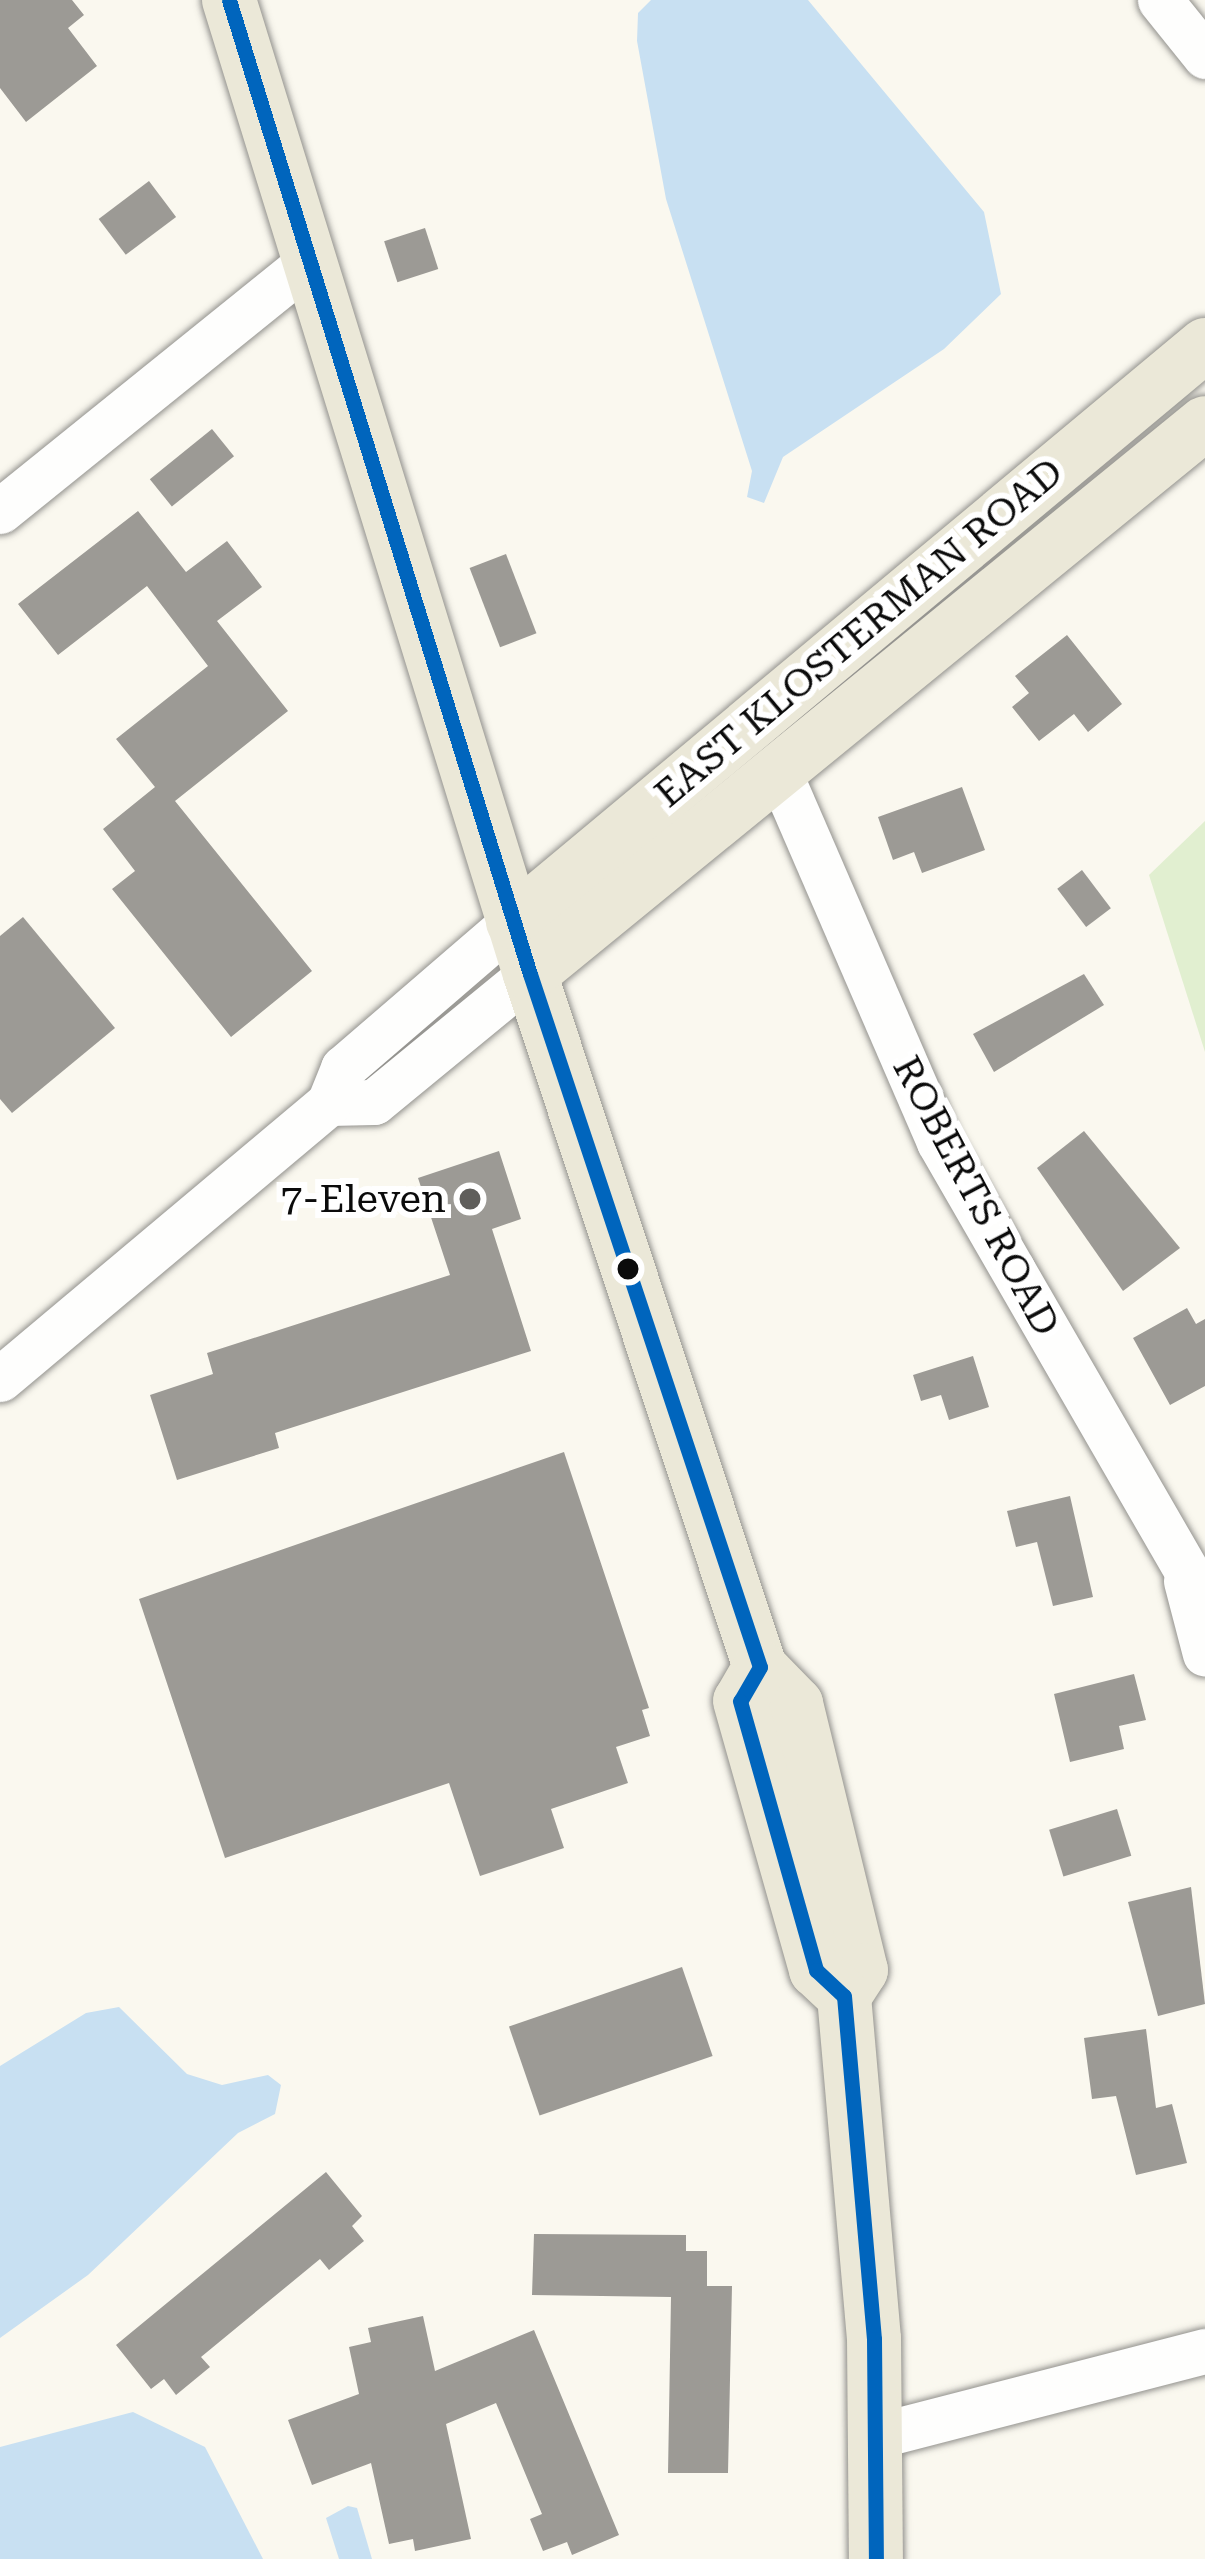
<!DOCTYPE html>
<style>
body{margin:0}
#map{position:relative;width:1205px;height:2559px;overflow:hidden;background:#faf8ef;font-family:"Roboto Serif",serif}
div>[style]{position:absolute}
.green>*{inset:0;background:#e1efd0}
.water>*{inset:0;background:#c8e0f2}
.building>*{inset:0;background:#9c9a95;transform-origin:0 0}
.roads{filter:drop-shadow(0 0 3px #93928e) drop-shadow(0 0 3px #93928e)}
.minor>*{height:45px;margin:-22.5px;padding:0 22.5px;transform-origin:22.5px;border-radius:22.5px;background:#fefefd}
.major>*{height:54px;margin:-27px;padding:0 27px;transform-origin:27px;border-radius:27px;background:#ebe8d8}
.bus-1>*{height:15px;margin:-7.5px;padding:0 7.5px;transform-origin:7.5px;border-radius:7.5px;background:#0065bd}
.dots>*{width:33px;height:33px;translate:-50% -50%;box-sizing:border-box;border:6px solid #fff;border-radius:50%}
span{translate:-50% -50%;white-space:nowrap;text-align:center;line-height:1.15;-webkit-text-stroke:12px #fff;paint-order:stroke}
.street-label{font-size:39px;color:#0b0b0b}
.poi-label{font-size:39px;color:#0b0b0b}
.right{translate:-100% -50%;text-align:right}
</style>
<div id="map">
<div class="green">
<i style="clip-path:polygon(1205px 821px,1205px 1052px,1149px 875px)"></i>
</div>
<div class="water">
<i style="clip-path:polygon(651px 0,808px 0,984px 212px,1001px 294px,944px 349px,783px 457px,764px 503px,747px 497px,752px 471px,666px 199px,637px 41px,638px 13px)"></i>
<i style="clip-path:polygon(119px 2007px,187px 2074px,222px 2085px,268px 2075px,281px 2085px,275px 2114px,238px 2133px,88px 2275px,0 2338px,0 2066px,86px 2013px)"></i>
<i style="clip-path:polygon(133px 2412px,205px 2447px,263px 2559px,0 2559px,0 2447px)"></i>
<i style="clip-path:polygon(348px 2506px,357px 2508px,372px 2559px,339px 2559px,326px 2518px)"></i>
</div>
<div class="building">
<i style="clip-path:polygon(0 0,72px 0,84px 15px,68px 28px,97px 66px,26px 122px,0 88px)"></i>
<i style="left:149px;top:181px;width:45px;height:63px;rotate:53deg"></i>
<i style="left:425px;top:228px;width:43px;height:43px;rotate:72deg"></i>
<i style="left:212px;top:429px;width:35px;height:80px;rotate:51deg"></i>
<i style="clip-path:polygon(138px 511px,186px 572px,227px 541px,262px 587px,217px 621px,288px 711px,175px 801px,312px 971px,231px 1037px,112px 889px,135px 871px,103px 829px,155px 787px,116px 739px,208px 666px,147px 586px,58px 655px,18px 604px)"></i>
<i style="left:506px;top:554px;width:85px;height:39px;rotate:69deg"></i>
<i style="clip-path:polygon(1067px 635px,1122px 704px,1088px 732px,1074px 714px,1039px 741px,1012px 707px,1029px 693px,1015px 676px)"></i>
<i style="clip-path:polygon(962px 787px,985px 850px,922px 873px,914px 852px,893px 860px,878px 817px)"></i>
<i style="left:1082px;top:870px;width:48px;height:31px;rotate:53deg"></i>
<i style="clip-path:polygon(23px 917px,115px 1028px,12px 1113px,0 1099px,0 936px)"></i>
<i style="clip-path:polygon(1084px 974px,1104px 1005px,994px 1072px,973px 1034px)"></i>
<i style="clip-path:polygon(1084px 1131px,1180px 1248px,1123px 1291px,1037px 1168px)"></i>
<i style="clip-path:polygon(499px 1151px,521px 1219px,492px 1229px,531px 1351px,275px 1433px,279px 1448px,177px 1480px,150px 1395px,213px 1374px,207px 1353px,450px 1275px,418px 1178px)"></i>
<i style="clip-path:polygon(1187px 1308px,1196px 1324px,1205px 1319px,1205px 1386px,1170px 1405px,1133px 1338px)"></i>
<i style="clip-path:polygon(973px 1356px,989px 1407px,949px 1420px,941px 1395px,921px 1401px,913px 1375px)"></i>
<i style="clip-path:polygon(564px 1452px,649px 1708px,642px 1710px,650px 1736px,616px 1747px,628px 1783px,551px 1809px,564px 1848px,480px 1876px,449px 1783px,225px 1858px,139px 1599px)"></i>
<i style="clip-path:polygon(1070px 1496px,1093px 1597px,1053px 1606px,1037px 1542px,1016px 1547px,1007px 1511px)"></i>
<i style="clip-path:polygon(1134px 1674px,1146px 1720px,1119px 1726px,1124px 1749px,1070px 1762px,1054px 1694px)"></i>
<i style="left:1117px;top:1809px;width:49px;height:71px;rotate:73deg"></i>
<i style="clip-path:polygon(1191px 1887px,1205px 2004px,1158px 2016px,1128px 1902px)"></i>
<i style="left:682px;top:1967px;width:94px;height:183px;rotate:71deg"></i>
<i style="clip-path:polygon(1146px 2029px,1156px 2108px,1172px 2104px,1187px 2163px,1136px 2175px,1116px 2096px,1092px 2099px,1084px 2038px)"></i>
<i style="clip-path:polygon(326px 2172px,362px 2216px,352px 2226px,364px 2241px,329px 2270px,320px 2259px,201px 2357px,210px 2367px,176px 2395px,164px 2379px,151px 2389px,116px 2345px)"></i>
<i style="clip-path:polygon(534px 2234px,686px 2235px,686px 2251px,707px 2251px,707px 2286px,732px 2286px,728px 2473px,668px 2473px,671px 2297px,532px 2295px)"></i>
<i style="clip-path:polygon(423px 2316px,435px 2371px,534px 2330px,619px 2535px,572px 2555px,567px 2542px,543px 2551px,530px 2519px,542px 2514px,496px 2403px,446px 2424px,471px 2539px,415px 2551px,413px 2539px,389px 2544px,371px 2463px,312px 2485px,288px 2420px,359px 2394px,349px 2347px,371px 2342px,368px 2328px)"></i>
</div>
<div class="roads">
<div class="minor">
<i style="left:1160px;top:0;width:72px;rotate:51.2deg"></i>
<i style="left:0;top:511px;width:400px;rotate:-38.9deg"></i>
<i style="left:779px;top:772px;width:403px;rotate:66.6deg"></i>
<i style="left:939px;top:1142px;width:532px;rotate:60.01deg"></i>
<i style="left:329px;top:1103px;width:45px;rotate:-1.3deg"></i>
<i style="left:374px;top:1102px;width:202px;rotate:-39.4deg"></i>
<i style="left:0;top:1379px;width:429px;rotate:-40deg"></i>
<i style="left:329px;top:1103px;width:38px;rotate:-68deg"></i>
<i style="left:343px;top:1068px;width:224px;rotate:-40.7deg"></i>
<i style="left:1186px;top:1581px;width:75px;rotate:75.4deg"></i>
<i style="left:872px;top:2437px;width:344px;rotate:-14.5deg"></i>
</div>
<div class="major">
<i style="left:229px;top:0;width:1019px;rotate:72.83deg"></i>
<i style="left:530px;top:974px;width:730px;rotate:71.64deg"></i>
<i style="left:760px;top:1667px;width:52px;rotate:45.8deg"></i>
<i style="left:796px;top:1704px;width:274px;rotate:76.3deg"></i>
<i style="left:861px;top:1970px;width:31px;rotate:123deg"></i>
<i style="left:844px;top:1996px;width:344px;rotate:85deg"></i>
<i style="left:874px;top:2339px;width:220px;rotate:89.5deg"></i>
<i style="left:513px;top:922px;width:901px;rotate:-39.82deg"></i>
<i style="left:530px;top:974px;width:871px;rotate:-39.22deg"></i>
<i style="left:760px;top:1667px;width:39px;rotate:120deg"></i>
<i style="left:740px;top:1701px;width:280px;rotate:74.2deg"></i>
<i style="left:816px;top:1970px;width:38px;rotate:43deg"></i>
</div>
</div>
<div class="bus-1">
<i style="left:229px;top:0;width:1019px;rotate:72.83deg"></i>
<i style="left:530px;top:974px;width:730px;rotate:71.64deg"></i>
<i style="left:760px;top:1667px;width:39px;rotate:120deg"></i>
<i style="left:740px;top:1701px;width:280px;rotate:74.2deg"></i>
<i style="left:816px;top:1970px;width:38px;rotate:43deg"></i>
<i style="left:844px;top:1996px;width:344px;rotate:85deg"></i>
<i style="left:874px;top:2339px;width:220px;rotate:89.5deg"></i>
</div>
<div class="dots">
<i style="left:470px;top:1199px;background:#5f5e5b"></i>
<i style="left:628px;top:1269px;background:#0b0b0b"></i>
</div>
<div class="street-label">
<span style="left:859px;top:633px;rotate:-40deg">EAST KLOSTERMAN ROAD</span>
<span style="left:976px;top:1196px;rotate:62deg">ROBERTS ROAD</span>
</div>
<div class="poi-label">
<span class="right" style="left:446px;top:1199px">7-Eleven</span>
</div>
</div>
